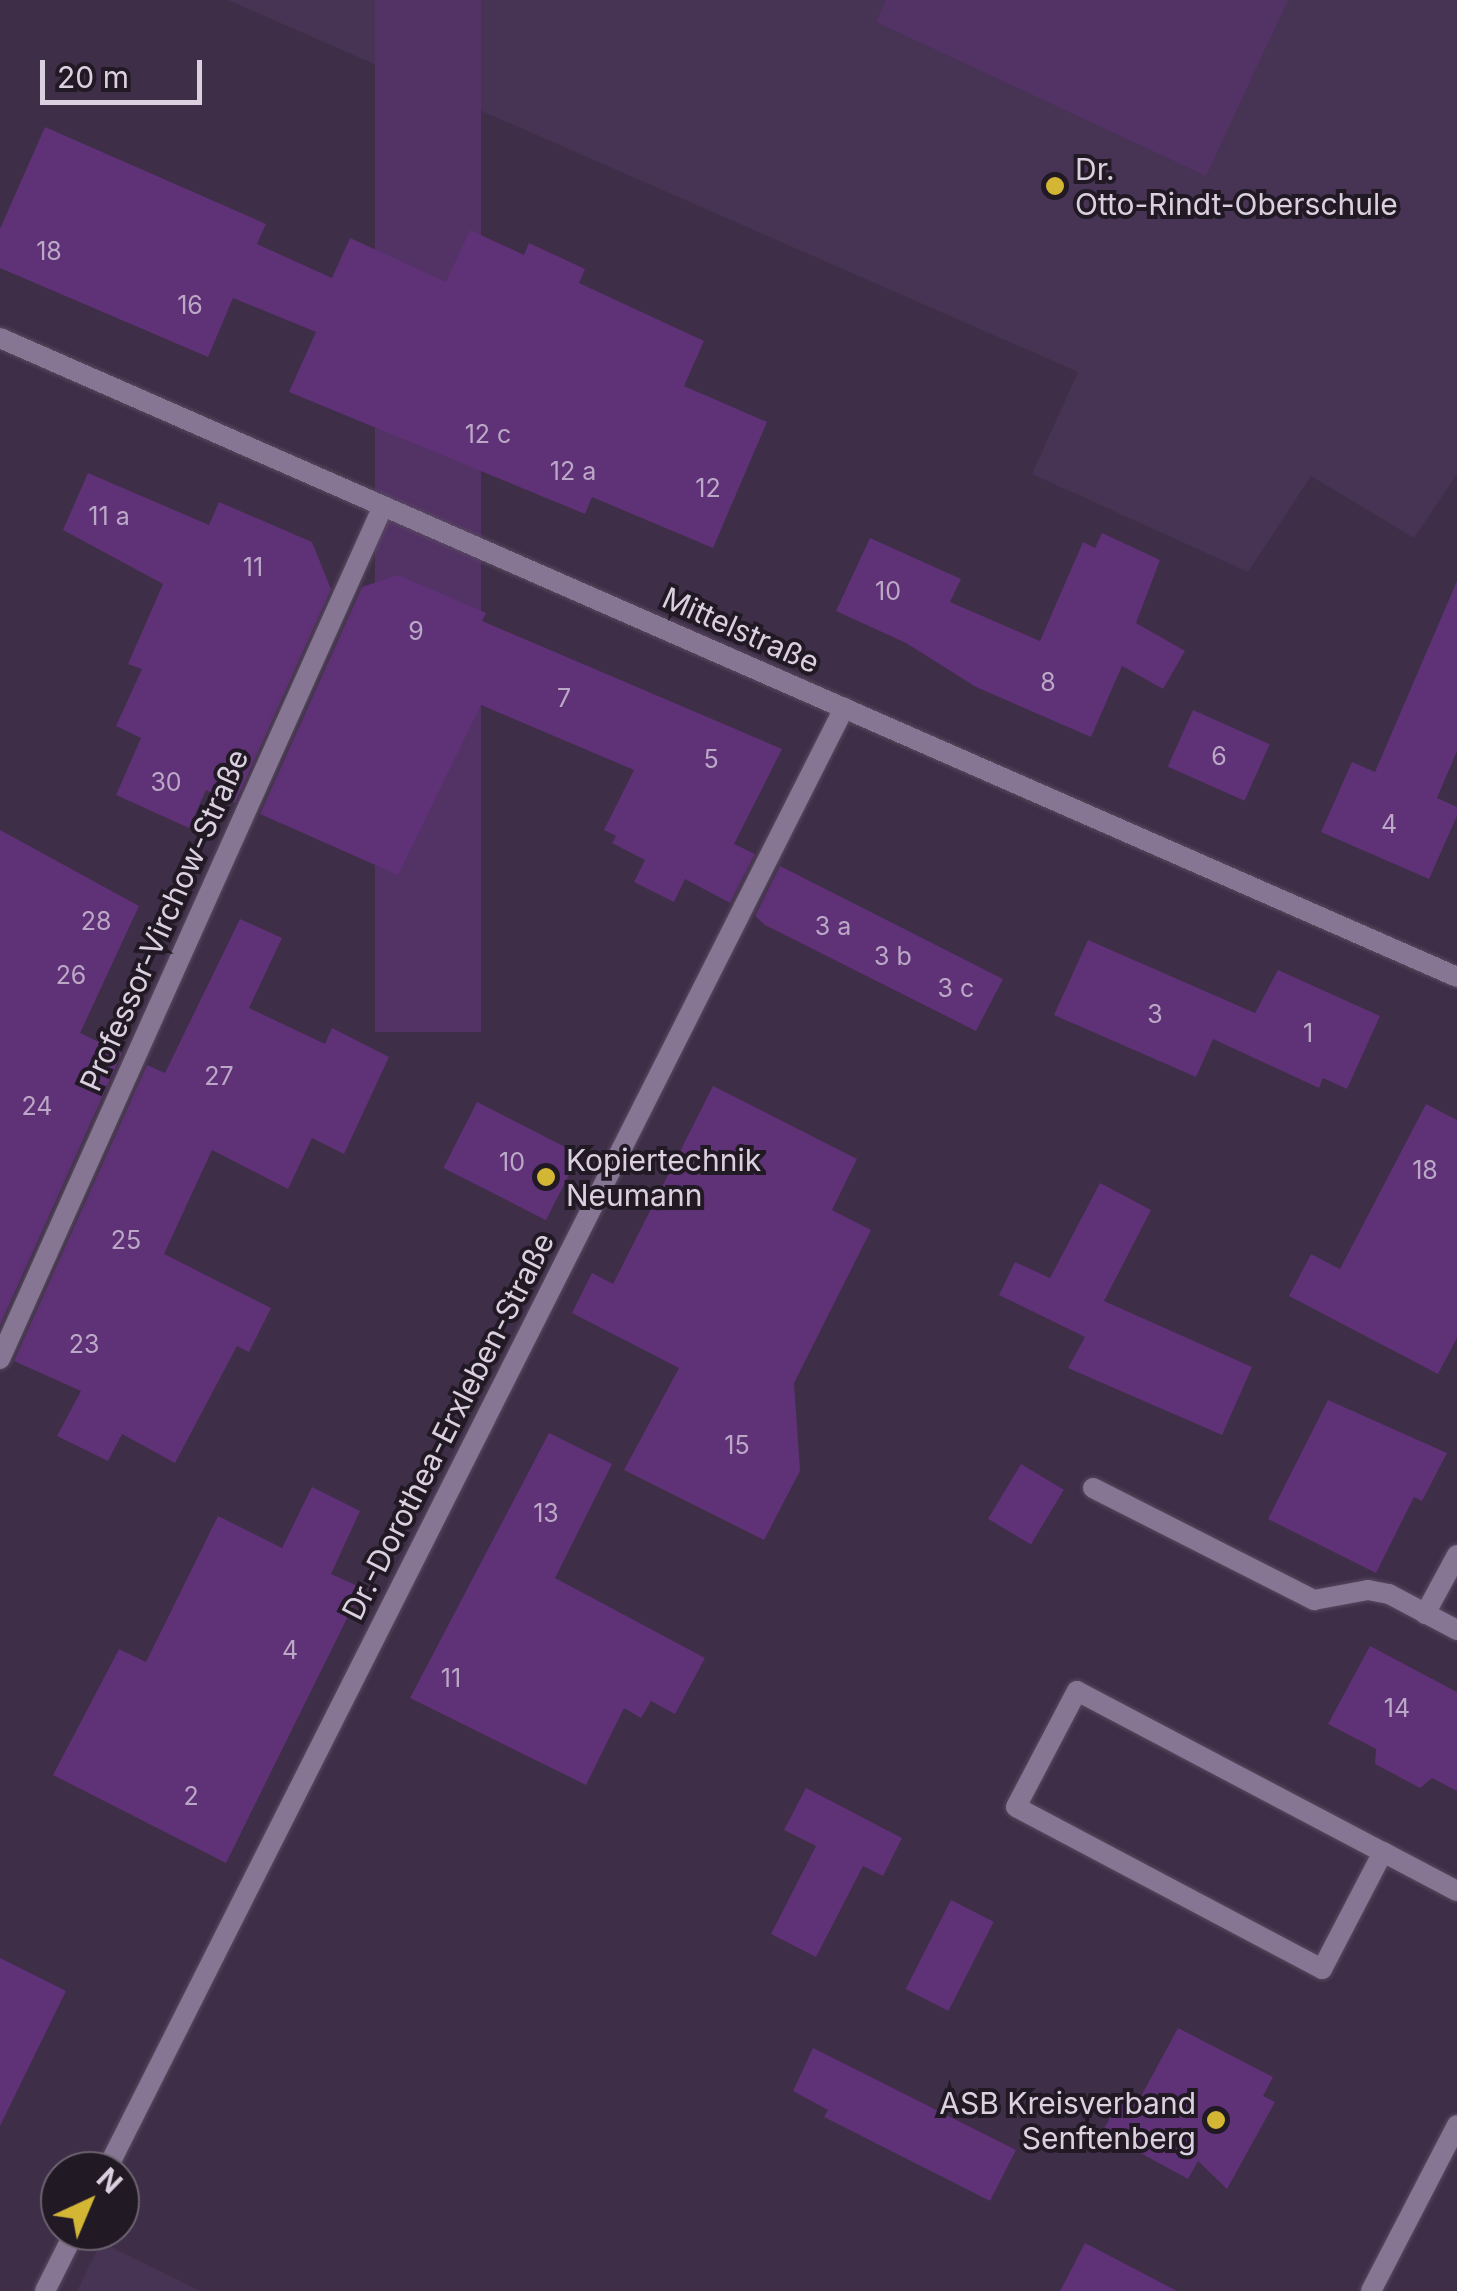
<!DOCTYPE html>
<meta charset="utf-8">
<style>
body{margin:0}
#map{position:relative;width:1457px;height:2291px;overflow:hidden;background:#3e2e47;font-family:Inter,sans-serif}
div>[style]{position:absolute}
.built>*{inset:0;background:#473353}
.green>*{inset:0;background:#533266;transform-origin:0 0}
.building>*{inset:0;background:#5f3177;transform-origin:0 0}
.roads{filter:drop-shadow(0 0 2px #584a5f) drop-shadow(0 0 2px #584a5f)}
.service>*{height:20px;margin:-10px;padding:0 10px;transform-origin:10px;border-radius:10px;background:#877693}
.minor>*{height:20px;margin:-10px;padding:0 10px;transform-origin:10px;border-radius:10px;background:#877693}
.tertiary>*{height:20px;margin:-10px;padding:0 10px;transform-origin:10px;border-radius:10px;background:#877693}
.dots>*{width:28px;height:28px;translate:-50% -50%;box-sizing:border-box;border:5px solid #211a25;border-radius:50%}
span{translate:-50% -50%;white-space:nowrap;text-align:center;line-height:1.15;-webkit-text-stroke:8px #211a25;paint-order:stroke}
.number-label{font-size:25px;color:#bba8c6}
.number-label span{-webkit-text-stroke-width:0}
.poi-label{font-size:30px;color:#dad0e0}
.left{translate:0 -50%;text-align:left}
.right{translate:-100% -50%;text-align:right}
.street-label{font-size:30px;color:#dad0e0}
.north{position:absolute;left:40px;top:2151px;width:100px;height:100px;box-sizing:border-box;background:#211a25;border:2px solid #6b6370;border-radius:50%;rotate:44deg;font-size:28px;font-weight:700;line-height:40px;text-align:center;color:#dad0e0}
.north::after{content:'';display:block;margin:auto;width:35px;height:45px;background:#d4b635;clip-path:polygon(50% 0,100% 100%,50% 72%,0 100%)}
.scale{position:absolute;left:40px;top:60px;width:162px;height:45px;box-sizing:border-box;border:5px solid #dad0e0;border-top:0;padding-left:12px;font-size:30px;line-height:35px;white-space:nowrap;color:#dad0e0;-webkit-text-stroke:8px #211a25;paint-order:stroke}
</style>
<div id="map">
<div class="built">
<i style="clip-path:polygon(228px 0,1457px 0,1457px 474px,1414px 538px,1311px 476px,1248px 572px,1032px 474px,1078px 372px)"></i>
<i style="clip-path:polygon(101px 2242px,200px 2291px,77px 2291px)"></i>
</div>
<div class="green">
<i style="left:375px;top:0;width:106px;height:1032px"></i>
<i style="clip-path:polygon(886px 0,1288px 0,1206px 176px,876px 22px)"></i>
</div>
<div class="building">
<i style="clip-path:polygon(45px 127px,266px 224px,257px 244px,332px 278px,350px 238px,446px 282px,470px 230px,524px 255px,529px 243px,585px 269px,579px 283px,704px 341px,684px 386px,767px 422px,713px 548px,592px 497px,585px 514px,289px 392px,316px 332px,233px 298px,208px 357px,0 268px,0 229px)"></i>
<i style="clip-path:polygon(88px 473px,209px 525px,219px 502px,312px 542px,331px 589px,235px 803px,206px 790px,189px 828px,116px 795px,141px 738px,116px 726px,142px 669px,128px 664px,163px 584px,63px 530px)"></i>
<i style="clip-path:polygon(1102px 533px,1160px 560px,1136px 623px,1185px 651px,1163px 689px,1122px 666px,1091px 737px,976px 687px,906px 643px,836px 611px,870px 538px,961px 579px,950px 602px,1040px 641px,1083px 542px,1095px 548px)"></i>
<i style="clip-path:polygon(398px 575px,486px 613px,482px 621px,782px 749px,734px 844px,755px 854px,730px 903px,685px 879px,674px 902px,634px 882px,645px 860px,612px 843px,616px 836px,604px 830px,634px 770px,481px 705px,398px 875px,260px 814px,362px 587px)"></i>
<i style="clip-path:polygon(1457px 581px,1457px 751px,1437px 798px,1457px 807px,1457px 816px,1429px 879px,1321px 832px,1352px 762px,1375px 772px)"></i>
<i style="left:1193px;top:710px;width:84px;height:62px;rotate:24deg"></i>
<i style="clip-path:polygon(0 830px,139px 906px,80px 1033px,122px 1053px,0 1325px)"></i>
<i style="clip-path:polygon(780px 866px,1003px 979px,976px 1031px,765px 925px,755px 916px)"></i>
<i style="clip-path:polygon(240px 919px,282px 938px,249px 1008px,325px 1044px,332px 1028px,389px 1057px,344px 1154px,312px 1138px,288px 1189px,212px 1150px,164px 1254px,271px 1308px,249px 1352px,237px 1346px,175px 1463px,122px 1434px,108px 1461px,57px 1436px,81px 1391px,14px 1361px,147px 1065px,165px 1073px)"></i>
<i style="clip-path:polygon(1088px 940px,1255px 1013px,1278px 970px,1380px 1016px,1347px 1089px,1323px 1078px,1319px 1088px,1213px 1039px,1196px 1077px,1054px 1015px)"></i>
<i style="clip-path:polygon(713px 1086px,857px 1159px,832px 1210px,871px 1230px,794px 1383px,800px 1471px,764px 1540px,624px 1470px,679px 1368px,572px 1313px,592px 1273px,613px 1284px)"></i>
<i style="left:477px;top:1102px;width:115px;height:74px;rotate:27deg"></i>
<i style="clip-path:polygon(1426px 1104px,1457px 1120px,1457px 1338px,1438px 1374px,1289px 1296px,1311px 1254px,1340px 1269px)"></i>
<i style="clip-path:polygon(1100px 1183px,1151px 1210px,1104px 1301px,1252px 1367px,1222px 1435px,1068px 1368px,1085px 1337px,999px 1295px,1015px 1262px,1050px 1278px)"></i>
<i style="clip-path:polygon(1328px 1400px,1447px 1453px,1422px 1501px,1414px 1497px,1376px 1573px,1268px 1519px)"></i>
<i style="clip-path:polygon(549px 1433px,612px 1464px,555px 1578px,705px 1658px,675px 1714px,651px 1701px,641px 1718px,624px 1708px,586px 1785px,410px 1698px)"></i>
<i style="left:1021px;top:1464px;width:50px;height:64px;rotate:31deg"></i>
<i style="clip-path:polygon(312px 1487px,360px 1511px,331px 1574px,362px 1588px,226px 1863px,53px 1775px,119px 1649px,146px 1662px,218px 1516px,282px 1548px)"></i>
<i style="clip-path:polygon(1370px 1646px,1457px 1692px,1457px 1791px,1432px 1778px,1420px 1788px,1375px 1764px,1376px 1749px,1328px 1724px)"></i>
<i style="clip-path:polygon(806px 1788px,902px 1838px,883px 1876px,863px 1866px,816px 1957px,771px 1934px,816px 1846px,784px 1830px)"></i>
<i style="left:951px;top:1900px;width:48px;height:100px;rotate:27deg"></i>
<i style="clip-path:polygon(0 1958px,66px 1991px,0 2126px)"></i>
<i style="clip-path:polygon(1178px 2028px,1273px 2077px,1263px 2096px,1275px 2102px,1227px 2189px,1198px 2161px,1188px 2179px,1102px 2132px,1125px 2092px,1139px 2100px)"></i>
<i style="clip-path:polygon(813px 2048px,1016px 2150px,990px 2201px,824px 2117px,828px 2110px,793px 2091px)"></i>
<i style="clip-path:polygon(1085px 2243px,1177px 2291px,1060px 2291px)"></i>
</div>
<div class="roads">
<div class="service">
<i style="left:1093px;top:1488px;width:248px;rotate:26.9deg"></i>
<i style="left:1314px;top:1600px;width:55px;rotate:-10.5deg"></i>
<i style="left:1368px;top:1590px;width:21px;rotate:11deg"></i>
<i style="left:1389px;top:1594px;width:77px;rotate:27.9deg"></i>
<i style="left:1425px;top:1614px;width:67px;rotate:-61.5deg"></i>
<i style="left:1383px;top:1852px;width:132px;rotate:117.5deg"></i>
<i style="left:1322px;top:1969px;width:346px;rotate:-152.1deg"></i>
<i style="left:1016px;top:1807px;width:131px;rotate:-62.3deg"></i>
<i style="left:1077px;top:1691px;width:346px;rotate:27.8deg"></i>
<i style="left:1383px;top:1852px;width:84px;rotate:27.8deg"></i>
</div>
<div class="minor">
<i style="left:0;top:338px;width:1591px;rotate:23.68deg"></i>
<i style="left:0;top:1359px;width:935px;rotate:-65.82deg"></i>
<i style="left:106px;top:2171px;width:1639px;rotate:-63.23deg"></i>
<i style="left:45px;top:2291px;width:67px;rotate:-63.4deg"></i>
</div>
<div class="tertiary">
<i style="left:1371px;top:2291px;width:187px;rotate:-62.6deg"></i>
</div>
</div>
<div class="dots">
<i style="left:1055px;top:186px;background:#d4b635"></i>
<i style="left:546px;top:1177px;background:#d4b635"></i>
<i style="left:1216px;top:2120px;background:#d4b635"></i>
</div>
<div class="number-label">
<span style="left:49px;top:251px">18</span>
<span style="left:190px;top:305px">16</span>
<span style="left:488px;top:434px">12 c</span>
<span style="left:573px;top:471px">12 a</span>
<span style="left:708px;top:488px">12</span>
<span style="left:109px;top:516px">11 a</span>
<span style="left:253px;top:567px">11</span>
<span style="left:888px;top:591px">10</span>
<span style="left:416px;top:631px">9</span>
<span style="left:1048px;top:682px">8</span>
<span style="left:564px;top:698px">7</span>
<span style="left:1219px;top:756px">6</span>
<span style="left:711px;top:759px">5</span>
<span style="left:166px;top:782px">30</span>
<span style="left:1389px;top:824px">4</span>
<span style="left:96px;top:921px">28</span>
<span style="left:833px;top:926px">3 a</span>
<span style="left:893px;top:956px">3 b</span>
<span style="left:71px;top:975px">26</span>
<span style="left:956px;top:988px">3 c</span>
<span style="left:1155px;top:1014px">3</span>
<span style="left:1308px;top:1033px">1</span>
<span style="left:219px;top:1076px">27</span>
<span style="left:37px;top:1106px">24</span>
<span style="left:512px;top:1162px">10</span>
<span style="left:1425px;top:1170px">18</span>
<span style="left:126px;top:1240px">25</span>
<span style="left:84px;top:1344px">23</span>
<span style="left:737px;top:1445px">15</span>
<span style="left:546px;top:1513px">13</span>
<span style="left:290px;top:1650px">4</span>
<span style="left:451px;top:1678px">11</span>
<span style="left:1397px;top:1708px">14</span>
<span style="left:191px;top:1796px">2</span>
</div>
<div class="poi-label">
<span class="left" style="left:1075px;top:186px">Dr.<br>Otto-Rindt-Oberschule</span>
<span class="left" style="left:566px;top:1177px">Kopiertechnik<br>Neumann</span>
<span class="right" style="left:1196px;top:2120px">ASB Kreisverband<br>Senftenberg</span>
</div>
<div class="street-label">
<span style="left:741px;top:630px;rotate:24deg">Mittelstraße</span>
<span style="left:164px;top:920px;rotate:-66deg">Professor-Virchow-Straße</span>
<span style="left:448px;top:1426px;rotate:-63deg">Dr.-Dorothea-Erxleben-Straße</span>
</div>
<div class="north">N</div>
<div class="scale">20 m</div>
</div>
